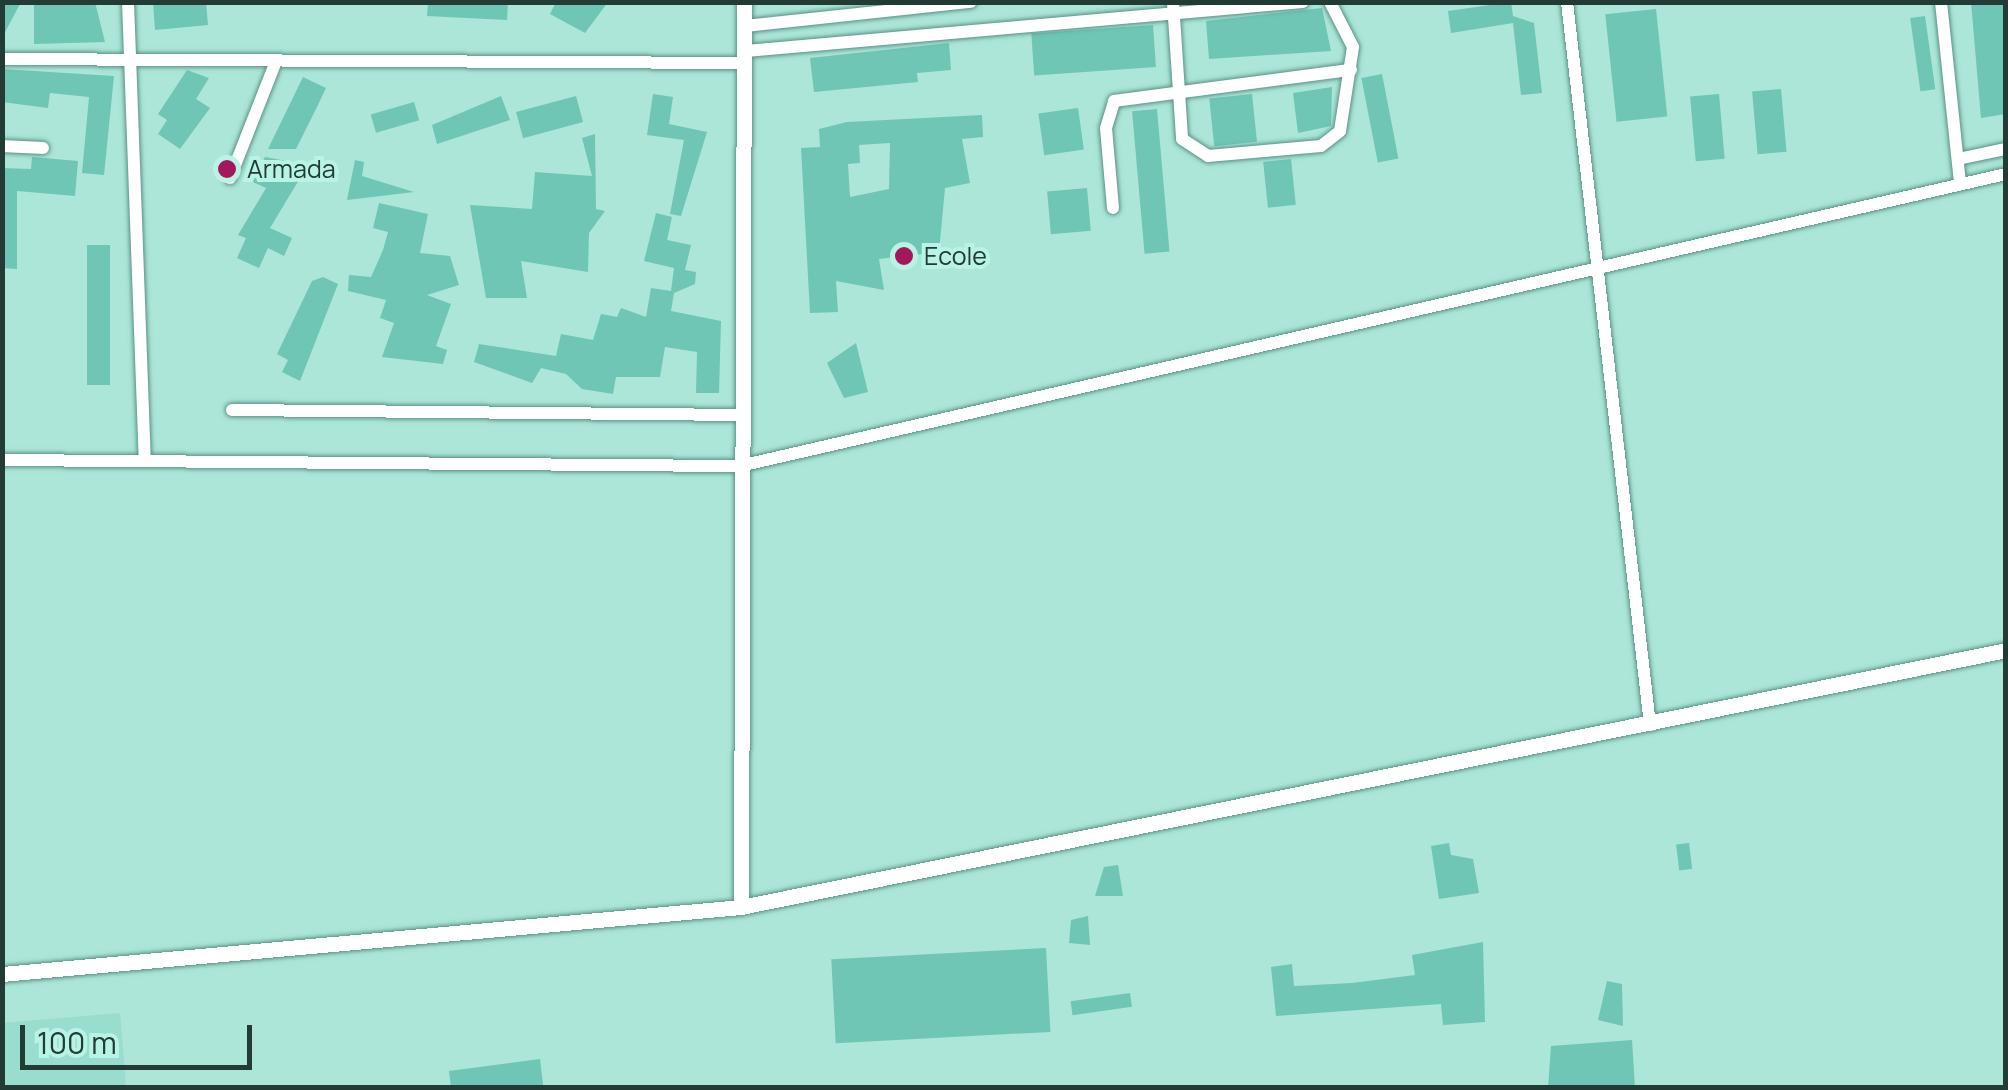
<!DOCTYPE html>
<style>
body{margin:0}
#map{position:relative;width:2008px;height:1090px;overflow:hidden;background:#abe6d8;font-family:Manrope,sans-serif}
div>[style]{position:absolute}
.built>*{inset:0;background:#98ddcd}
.building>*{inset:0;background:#6fc6b4;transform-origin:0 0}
.roads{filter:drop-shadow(0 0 2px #599285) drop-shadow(0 0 2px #599285)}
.minor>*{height:12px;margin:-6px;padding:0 6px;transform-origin:6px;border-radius:6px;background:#fff}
.tertiary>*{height:15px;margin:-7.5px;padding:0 7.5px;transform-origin:7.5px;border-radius:7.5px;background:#fff}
.dots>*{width:28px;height:28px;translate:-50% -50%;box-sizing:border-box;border:5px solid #b8f4e5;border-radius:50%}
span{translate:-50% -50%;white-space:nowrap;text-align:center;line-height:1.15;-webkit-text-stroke:8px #b8f4e5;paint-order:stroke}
.poi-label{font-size:25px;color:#233b35}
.left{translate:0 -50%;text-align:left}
.frame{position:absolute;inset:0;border:5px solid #233b35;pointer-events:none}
.scale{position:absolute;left:20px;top:1025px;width:232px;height:45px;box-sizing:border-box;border:5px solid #233b35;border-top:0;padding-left:12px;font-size:30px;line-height:35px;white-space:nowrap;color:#233b35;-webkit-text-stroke:8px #b8f4e5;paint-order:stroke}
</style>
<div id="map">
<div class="built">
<i style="clip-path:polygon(120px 1013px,126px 1087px,3px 1087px,3px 1023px)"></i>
</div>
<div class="building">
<i style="clip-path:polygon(2px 2px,21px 2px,2px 38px)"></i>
<i style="clip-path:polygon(34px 2px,95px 2px,105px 42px,34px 44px)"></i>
<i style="clip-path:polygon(153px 2px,206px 2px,208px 25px,155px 30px)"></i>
<i style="clip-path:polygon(428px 2px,508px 2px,507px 20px,427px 16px)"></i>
<i style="clip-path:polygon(556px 2px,608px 2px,585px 33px,550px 14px)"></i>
<i style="clip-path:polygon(1511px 2px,1513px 16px,1534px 23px,1542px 93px,1521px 95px,1513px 23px,1451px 33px,1448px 11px)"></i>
<i style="clip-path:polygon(1971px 2px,2003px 2px,2006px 114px,1981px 118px)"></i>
<i style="clip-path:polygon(1322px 8px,1331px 51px,1209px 59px,1206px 21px)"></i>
<i style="left:1656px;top:9px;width:108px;height:51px;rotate:84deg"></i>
<i style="left:1925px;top:16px;width:74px;height:15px;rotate:82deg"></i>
<i style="left:1153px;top:25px;width:42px;height:122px;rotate:86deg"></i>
<i style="clip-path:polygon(949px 43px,951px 70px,917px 73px,918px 82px,814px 92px,810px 58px)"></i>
<i style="clip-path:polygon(2px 69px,114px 76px,104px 175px,82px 173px,89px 97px,50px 93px,48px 108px,2px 102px)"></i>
<i style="clip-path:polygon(187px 70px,209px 78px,196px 99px,210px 108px,180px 149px,158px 134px,167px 120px,158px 114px)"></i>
<i style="left:1382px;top:74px;width:86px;height:21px;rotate:79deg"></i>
<i style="clip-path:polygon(303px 77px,326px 88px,317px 107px,296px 149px,268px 149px)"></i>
<i style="clip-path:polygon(1332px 87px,1331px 126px,1298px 133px,1293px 93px)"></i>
<i style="left:1781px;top:89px;width:63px;height:29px;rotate:85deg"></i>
<i style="clip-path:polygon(653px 94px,673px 97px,669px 124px,707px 132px,681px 216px,670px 214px,684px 140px,647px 135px)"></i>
<i style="left:1252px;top:94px;width:48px;height:43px;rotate:84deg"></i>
<i style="left:1719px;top:94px;width:65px;height:29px;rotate:85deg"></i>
<i style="clip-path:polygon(501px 96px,510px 120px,437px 144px,432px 125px)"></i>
<i style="left:576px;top:96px;width:27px;height:62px;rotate:75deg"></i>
<i style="left:414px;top:102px;width:19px;height:45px;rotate:74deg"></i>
<i style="left:1078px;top:108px;width:42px;height:40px;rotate:82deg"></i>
<i style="left:1157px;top:109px;width:143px;height:25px;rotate:85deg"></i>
<i style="clip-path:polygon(evenodd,982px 115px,983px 137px,962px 139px,970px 183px,945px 188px,939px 252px,879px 259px,884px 290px,836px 281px,838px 312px,810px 313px,801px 148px,820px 147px,819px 129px,847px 122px,982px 115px,890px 143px,889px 189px,850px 197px,848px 164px,860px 163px,859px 145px,890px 143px)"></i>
<i style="clip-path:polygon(595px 134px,596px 209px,605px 211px,589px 233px,588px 272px,521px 261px,527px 298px,486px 298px,470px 205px,532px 209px,535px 172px,592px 176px,582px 138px)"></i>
<i style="clip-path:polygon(32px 157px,78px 161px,75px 196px,17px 191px,17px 269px,2px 268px,2px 168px,31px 169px)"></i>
<i style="clip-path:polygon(265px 157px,308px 165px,270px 228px,292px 238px,284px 256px,268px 248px,259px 268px,237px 258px,246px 238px,238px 235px,266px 188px,253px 182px)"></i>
<i style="left:1291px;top:159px;width:46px;height:28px;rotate:84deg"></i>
<i style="clip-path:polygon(355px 160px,364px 162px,362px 176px,414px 192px,347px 200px)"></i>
<i style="left:1087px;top:188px;width:43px;height:40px;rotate:85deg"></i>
<i style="clip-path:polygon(379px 203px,428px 214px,420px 253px,450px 256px,459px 285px,427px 295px,451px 304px,436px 346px,447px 350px,443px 364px,382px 357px,394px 323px,380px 318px,386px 300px,348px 291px,349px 275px,371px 277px,383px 250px,388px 232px,373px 228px)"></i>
<i style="clip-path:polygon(656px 213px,672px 217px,667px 240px,691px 245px,685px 270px,696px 272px,695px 284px,674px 293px,671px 311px,721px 321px,719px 393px,696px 393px,697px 352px,665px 347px,660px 377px,616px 377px,613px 394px,582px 389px,566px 374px,541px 368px,532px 383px,474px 362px,479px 344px,556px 356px,561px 334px,593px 340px,601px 314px,617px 317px,621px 308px,646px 317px,651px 288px,671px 291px,674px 268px,644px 261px)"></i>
<i style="left:87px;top:245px;width:23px;height:140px"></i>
<i style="clip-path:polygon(323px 277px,338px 284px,300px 381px,282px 372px,288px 360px,277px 354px,312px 281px)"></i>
<i style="clip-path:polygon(856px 343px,868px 392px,844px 398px,827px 363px)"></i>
<i style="clip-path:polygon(1449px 843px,1451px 855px,1473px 859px,1479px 893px,1439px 899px,1431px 846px)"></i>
<i style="left:1689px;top:843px;width:26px;height:13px;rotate:83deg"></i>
<i style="clip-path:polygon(1118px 865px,1123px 896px,1095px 896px,1104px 867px)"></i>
<i style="clip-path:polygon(1088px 916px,1090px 945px,1069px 943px,1071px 920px)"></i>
<i style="clip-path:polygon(1483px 942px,1485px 1022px,1443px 1025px,1441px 1004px,1276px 1016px,1271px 967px,1292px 964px,1294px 986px,1352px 983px,1415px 975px,1412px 955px)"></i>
<i style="left:1046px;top:948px;width:84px;height:215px;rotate:87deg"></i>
<i style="clip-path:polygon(1607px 981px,1622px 984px,1623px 1026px,1598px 1020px)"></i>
<i style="left:1130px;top:993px;width:14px;height:60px;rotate:82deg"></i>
<i style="clip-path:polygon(1632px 1040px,1635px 1088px,1548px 1088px,1551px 1046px)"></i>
<i style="clip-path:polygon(540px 1059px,543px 1085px,451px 1088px,449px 1071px)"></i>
</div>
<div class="roads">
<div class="minor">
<i style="left:128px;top:2px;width:458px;rotate:87.9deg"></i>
<i style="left:1173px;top:2px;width:137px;rotate:86.2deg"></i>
<i style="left:1182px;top:139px;width:31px;rotate:33deg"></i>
<i style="left:1208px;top:156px;width:113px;rotate:-5.1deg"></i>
<i style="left:1321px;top:146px;width:24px;rotate:-38deg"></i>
<i style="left:1340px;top:131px;width:85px;rotate:-81.2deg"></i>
<i style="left:1353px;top:47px;width:51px;rotate:-117.1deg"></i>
<i style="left:1567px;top:2px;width:728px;rotate:83.45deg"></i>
<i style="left:1941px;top:2px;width:182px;rotate:84deg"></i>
<i style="left:745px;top:26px;width:227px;rotate:-6.1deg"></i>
<i style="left:746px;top:51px;width:559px;rotate:-5.03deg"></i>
<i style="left:2px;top:59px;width:744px;rotate:0.31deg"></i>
<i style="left:2px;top:146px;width:41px;rotate:2.8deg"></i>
<i style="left:1958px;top:159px;width:49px;rotate:-11.8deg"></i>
<i style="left:230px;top:178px;width:126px;rotate:-68.5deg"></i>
<i style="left:1113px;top:208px;width:80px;rotate:-95deg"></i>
<i style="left:1106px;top:128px;width:28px;rotate:-73deg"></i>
<i style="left:1114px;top:101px;width:239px;rotate:-7.5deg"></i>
<i style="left:232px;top:410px;width:508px;rotate:0.56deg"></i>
<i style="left:2px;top:460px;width:738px;rotate:0.47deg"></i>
<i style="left:740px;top:466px;width:1299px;rotate:-12.99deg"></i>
</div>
<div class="tertiary">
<i style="left:741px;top:907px;width:905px;rotate:-89.81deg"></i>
<i style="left:2px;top:974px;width:742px;rotate:-5.18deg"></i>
<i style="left:741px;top:907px;width:1291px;rotate:-11.48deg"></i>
</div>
</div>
<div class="dots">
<i style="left:227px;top:169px;background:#a5175c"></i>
<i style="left:904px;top:256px;background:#a5175c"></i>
</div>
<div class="poi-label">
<span class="left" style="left:247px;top:169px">Armada</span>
<span class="left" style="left:924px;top:256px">Ecole</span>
</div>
<div class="frame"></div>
<div class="scale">100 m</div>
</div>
